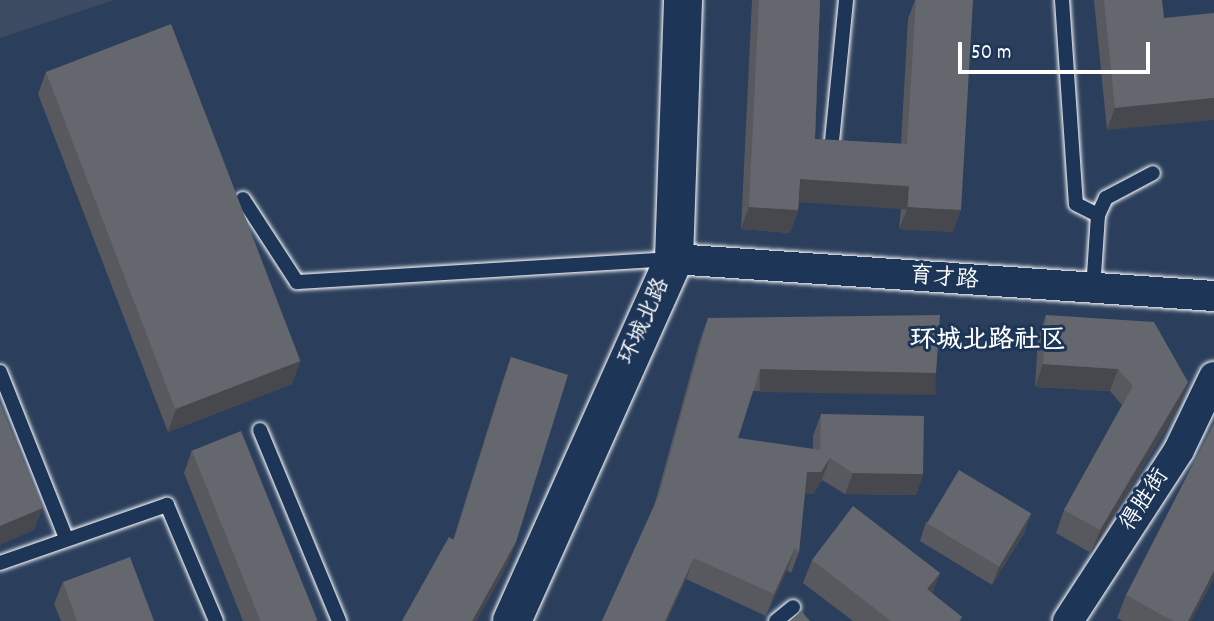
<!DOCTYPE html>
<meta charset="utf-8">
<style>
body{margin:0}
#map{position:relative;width:1214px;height:621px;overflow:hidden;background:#2b3f5c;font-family:Dekko,"LXGW WenKai TC",sans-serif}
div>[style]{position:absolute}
.built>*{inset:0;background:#3c4b61}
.roads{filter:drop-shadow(0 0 2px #fff) drop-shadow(0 0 2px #fff)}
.lane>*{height:14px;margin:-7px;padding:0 7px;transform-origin:7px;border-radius:7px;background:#1d3557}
.street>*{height:30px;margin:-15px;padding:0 15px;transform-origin:15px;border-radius:15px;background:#1d3557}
.secondary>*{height:38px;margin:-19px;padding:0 19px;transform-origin:19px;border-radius:19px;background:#1d3557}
.wall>*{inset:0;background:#57595f}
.shaded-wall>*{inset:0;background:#47484d;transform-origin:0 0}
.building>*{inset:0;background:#65676e;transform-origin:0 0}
span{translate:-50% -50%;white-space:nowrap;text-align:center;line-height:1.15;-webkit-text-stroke:6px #1d3557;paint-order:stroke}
.street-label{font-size:23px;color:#fff}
.quarter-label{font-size:26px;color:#fff;font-weight:700}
.scale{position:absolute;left:958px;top:42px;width:192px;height:32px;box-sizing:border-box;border:4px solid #fff;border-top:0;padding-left:9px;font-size:21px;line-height:24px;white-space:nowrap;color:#fff;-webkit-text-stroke:5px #1d3557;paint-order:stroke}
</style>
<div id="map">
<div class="built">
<i style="clip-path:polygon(0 0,114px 0,0 38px)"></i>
</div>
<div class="roads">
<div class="lane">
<i style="left:1062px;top:0;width:204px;rotate:86.1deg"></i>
<i style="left:1076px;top:204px;width:25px;rotate:27deg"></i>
<i style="left:831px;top:151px;width:152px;rotate:-84.3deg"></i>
<i style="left:243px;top:199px;width:99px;rotate:57deg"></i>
<i style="left:297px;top:282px;width:373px;rotate:-3.5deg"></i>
<i style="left:1093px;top:290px;width:75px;rotate:-86.2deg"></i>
<i style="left:1098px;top:215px;width:19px;rotate:-65deg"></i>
<i style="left:1106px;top:198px;width:53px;rotate:-28deg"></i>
<i style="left:0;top:372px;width:179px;rotate:68.3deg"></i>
<i style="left:260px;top:430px;width:207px;rotate:67.5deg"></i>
<i style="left:0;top:563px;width:177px;rotate:-19.2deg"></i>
<i style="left:167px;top:505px;width:126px;rotate:67.1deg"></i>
<i style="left:776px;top:621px;width:22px;rotate:-39deg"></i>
</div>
<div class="street">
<i style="left:674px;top:259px;width:541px;rotate:3.92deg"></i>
<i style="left:1068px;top:621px;width:204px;rotate:-57deg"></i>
<i style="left:1179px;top:450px;width:81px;rotate:-64.4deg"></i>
</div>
<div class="secondary">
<i style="left:512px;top:621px;width:397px;rotate:-65.9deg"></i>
<i style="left:674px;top:259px;width:259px;rotate:-88deg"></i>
</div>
</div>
<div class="wall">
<i style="clip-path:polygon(752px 0,820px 0,815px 139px,901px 144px,908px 19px,915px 0,916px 0,953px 232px,899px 229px,901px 208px,799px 202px,798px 210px,790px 233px,741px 229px)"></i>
<i style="clip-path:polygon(1094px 0,1162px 0,1107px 130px)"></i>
<i style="clip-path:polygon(46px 72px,300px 361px,292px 384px,168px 432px,38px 94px)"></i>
<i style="clip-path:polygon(1046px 315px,1188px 382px,1180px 405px,1091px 553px,1056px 533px,1064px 510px,1122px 405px,1110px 391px,1035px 387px,1038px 337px)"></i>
<i style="clip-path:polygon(708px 318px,936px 373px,928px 394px,753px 391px,738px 438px,813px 449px,813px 436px,821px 414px,923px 474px,916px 495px,845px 494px,822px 480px,813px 494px,805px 493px,799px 552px,791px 573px,787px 570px,766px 616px,686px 579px,667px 621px,602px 621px,654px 506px,700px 340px)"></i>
<i style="clip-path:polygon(511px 357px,508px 564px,476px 621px,402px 621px,453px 540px,503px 380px)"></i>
<i style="clip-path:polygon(192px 450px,316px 621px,243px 621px,184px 473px)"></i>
<i style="clip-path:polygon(1031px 514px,1024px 533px,992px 585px,920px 541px,926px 522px)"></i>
<i style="clip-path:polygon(812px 560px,940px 573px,932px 594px,962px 617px,960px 621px,853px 621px,803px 583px)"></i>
<i style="clip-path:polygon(1214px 578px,1191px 621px,1123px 621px,1117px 618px,1126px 595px)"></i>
<i style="clip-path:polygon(63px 582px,154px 621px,61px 621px,54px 604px)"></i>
</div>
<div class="shaded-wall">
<i style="clip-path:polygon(1214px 98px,1214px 120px,1107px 130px,1115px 108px)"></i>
<i style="left:800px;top:179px;width:109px;height:23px;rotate:4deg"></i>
<i style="clip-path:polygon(749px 207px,798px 210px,790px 233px,741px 229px)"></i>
<i style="clip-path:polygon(908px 207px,961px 210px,953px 232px,899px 229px)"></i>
<i style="clip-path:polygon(300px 361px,292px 384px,168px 432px,176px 409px)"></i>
<i style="clip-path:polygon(1043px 364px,1118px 369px,1110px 391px,1035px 387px)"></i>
<i style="left:760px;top:369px;width:176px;height:23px;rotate:1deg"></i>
<i style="clip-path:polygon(1188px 382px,1180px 405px,1091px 553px,1100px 530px)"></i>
<i style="clip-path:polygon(830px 458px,822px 480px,813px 494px,800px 493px,807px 472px)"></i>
<i style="clip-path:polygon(853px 473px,923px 474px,916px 495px,845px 494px)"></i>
<i style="clip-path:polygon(43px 508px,34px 530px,0 545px,0 526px)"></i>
<i style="clip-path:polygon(1031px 514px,1024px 533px,992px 585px,999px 567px)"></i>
<i style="clip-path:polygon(516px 542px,508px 564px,476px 621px,472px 621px)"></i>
<i style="clip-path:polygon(795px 548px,787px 570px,766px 616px,774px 594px)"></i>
<i style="clip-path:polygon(694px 558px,686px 579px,667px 621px,665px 621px)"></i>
<i style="clip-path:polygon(1214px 571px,1214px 578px,1191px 621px,1188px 621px)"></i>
<i style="clip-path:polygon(940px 573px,932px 596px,927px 589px)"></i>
</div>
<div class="building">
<i style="clip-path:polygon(759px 0,820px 0,815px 139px,907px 144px,916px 0,973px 0,961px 210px,908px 207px,909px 186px,800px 179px,798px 210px,749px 207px)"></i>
<i style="clip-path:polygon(1104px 0,1162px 0,1164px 18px,1214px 13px,1214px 98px,1115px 108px)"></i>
<i style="left:171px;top:24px;width:361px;height:134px;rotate:69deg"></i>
<i style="clip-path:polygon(940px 315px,936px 373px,760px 369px,738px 438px,820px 450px,821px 414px,924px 416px,923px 474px,853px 473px,830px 458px,821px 472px,807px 472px,799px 552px,795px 548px,774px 594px,694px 558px,665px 621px,602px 621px,659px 495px,708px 318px)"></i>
<i style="clip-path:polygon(1046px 315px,1154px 322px,1188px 382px,1100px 530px,1064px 510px,1133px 386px,1118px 369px,1043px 364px)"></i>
<i style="clip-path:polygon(511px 357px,568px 375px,516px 542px,472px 621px,402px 621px,449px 537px,454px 540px)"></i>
<i style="clip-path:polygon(0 403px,43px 508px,0 526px)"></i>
<i style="clip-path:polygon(1214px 423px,1214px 571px,1188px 621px,1173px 621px,1126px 595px)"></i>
<i style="left:241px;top:431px;width:204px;height:53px;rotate:68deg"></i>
<i style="left:959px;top:470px;width:84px;height:62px;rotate:31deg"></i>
<i style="clip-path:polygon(853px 506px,940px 573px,927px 589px,962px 617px,959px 621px,891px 621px,812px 560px)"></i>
<i style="clip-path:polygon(130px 557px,154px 621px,77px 621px,63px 582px)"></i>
<i style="clip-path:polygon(801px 611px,810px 621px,790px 621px)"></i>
</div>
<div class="street-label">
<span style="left:944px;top:280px;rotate:5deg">育才路</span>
<span style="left:646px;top:322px;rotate:-66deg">环城北路</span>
<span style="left:1146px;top:501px;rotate:-57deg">得胜街</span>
</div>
<div class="quarter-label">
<span style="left:988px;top:342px">环城北路社区</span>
</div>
<div class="scale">50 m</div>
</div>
